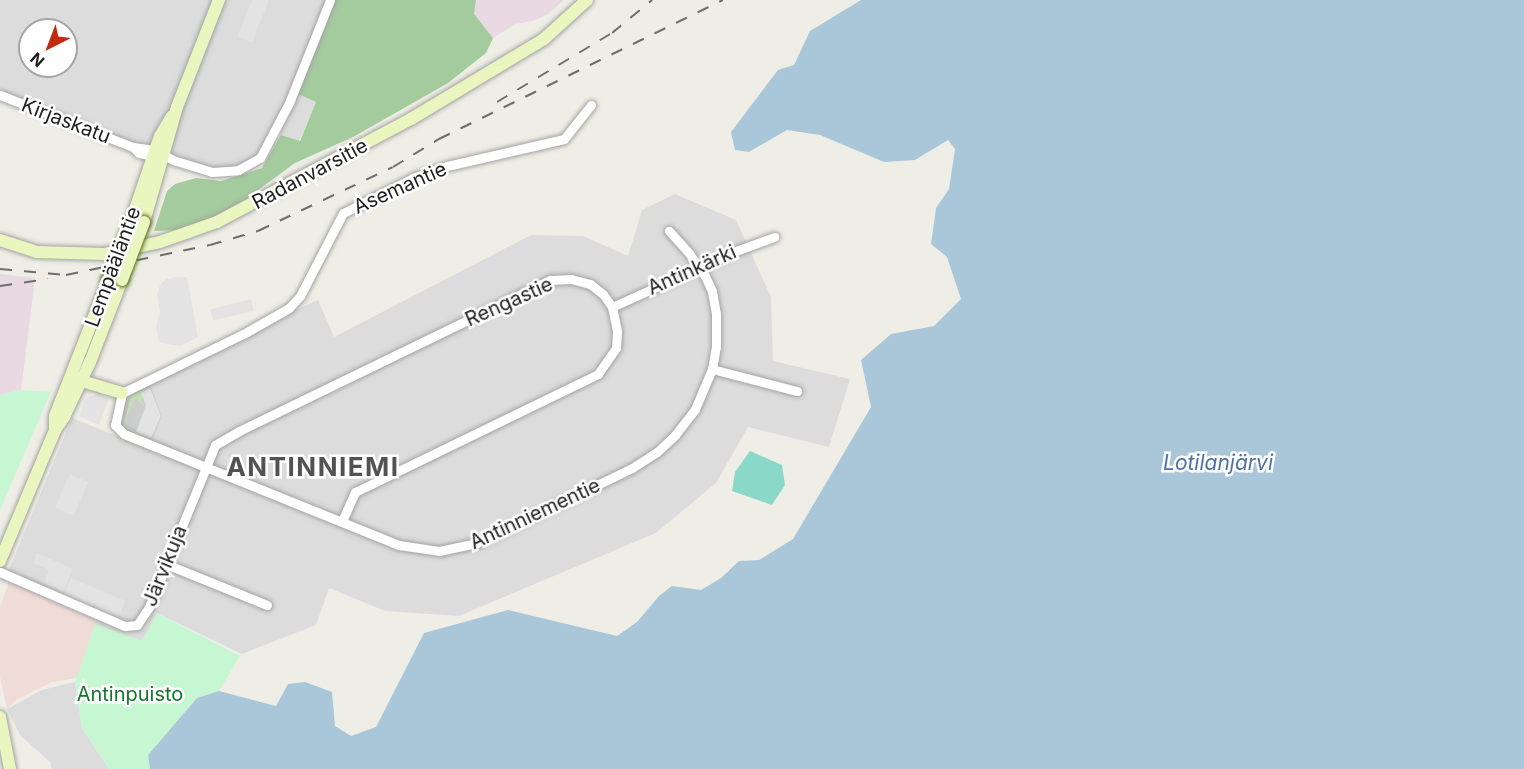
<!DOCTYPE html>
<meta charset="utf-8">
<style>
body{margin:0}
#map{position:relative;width:1524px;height:769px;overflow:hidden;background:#efeee6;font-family:Inter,sans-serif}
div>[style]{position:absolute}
.residential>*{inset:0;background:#dddcdc;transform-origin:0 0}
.commercial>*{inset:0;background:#efdcd7}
.industrial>*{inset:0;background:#e8d9e3}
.religious>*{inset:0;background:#cdcdcd}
.grass>*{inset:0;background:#c2e5b0}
.forest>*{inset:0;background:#a4cb9e}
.park>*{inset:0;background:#c7f6d2}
.pitch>*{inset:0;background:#8ad8c7}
.parking>*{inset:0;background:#e3e3e3;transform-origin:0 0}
.water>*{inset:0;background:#aac7da}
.roads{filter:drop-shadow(0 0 2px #a3a3a3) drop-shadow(0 0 2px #a3a3a3)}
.street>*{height:9px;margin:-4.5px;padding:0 4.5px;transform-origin:4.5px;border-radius:4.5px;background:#fff}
.secondary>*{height:12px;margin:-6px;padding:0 6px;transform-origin:6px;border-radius:6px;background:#eaf5bf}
.rail>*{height:2px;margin-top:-1px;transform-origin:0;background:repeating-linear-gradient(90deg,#6d6d6d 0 12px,transparent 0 24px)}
.bridges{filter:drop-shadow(0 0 2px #55700d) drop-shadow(0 0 2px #55700d)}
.secondary-bridge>*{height:12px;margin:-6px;padding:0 6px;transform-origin:6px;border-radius:6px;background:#eaf5bf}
span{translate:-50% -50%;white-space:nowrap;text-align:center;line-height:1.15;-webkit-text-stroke:5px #fff;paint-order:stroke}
.street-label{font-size:20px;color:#1f1f1f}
.park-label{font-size:20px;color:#14772c}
.water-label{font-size:21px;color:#5270a8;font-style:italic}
.district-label{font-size:26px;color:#525252;font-weight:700;letter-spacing:1.5px}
.north{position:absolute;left:18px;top:18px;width:60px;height:60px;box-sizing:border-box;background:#fff;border:2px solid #a5a5a5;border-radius:50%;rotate:222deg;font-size:16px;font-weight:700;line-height:24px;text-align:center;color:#1f1f1f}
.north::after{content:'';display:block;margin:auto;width:21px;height:27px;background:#c02b0f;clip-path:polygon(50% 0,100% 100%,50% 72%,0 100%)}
</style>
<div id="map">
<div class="residential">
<i style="clip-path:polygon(evenodd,0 0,329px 0,288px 100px,258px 157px,237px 167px,210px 169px,125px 140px,0 89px,0 0,30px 30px,66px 30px,66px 66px,30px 66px,30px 30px)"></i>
<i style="left:298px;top:94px;width:20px;height:44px;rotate:24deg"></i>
<i style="clip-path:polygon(675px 194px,736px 220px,771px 297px,773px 361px,850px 379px,829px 447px,748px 427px,716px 483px,656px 533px,459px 616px,385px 611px,329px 588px,316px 625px,242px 654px,157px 613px,142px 642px,95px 624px,101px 612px,8px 572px,72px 418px,149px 449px,162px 416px,149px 381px,208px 348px,318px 300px,334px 337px,531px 235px,583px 236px,628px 256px,642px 210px)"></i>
<i style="clip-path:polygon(75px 682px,82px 728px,109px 769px,52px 769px,50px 762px,20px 735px,7px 709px,42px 690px)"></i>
</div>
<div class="commercial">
<i style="clip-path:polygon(9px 582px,97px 620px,77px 678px,52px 682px,16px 700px,7px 709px,0 677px,0 607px)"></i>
</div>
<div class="industrial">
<i style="clip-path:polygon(476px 0,564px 0,548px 14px,533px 21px,515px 24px,493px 38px,473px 14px)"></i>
<i style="clip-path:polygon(0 274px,35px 278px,21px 390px,0 395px)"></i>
</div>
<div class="religious">
<i style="clip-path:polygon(149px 381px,162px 416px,151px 444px,119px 430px,122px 394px)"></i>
</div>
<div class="grass">
<i style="clip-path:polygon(144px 388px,141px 401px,145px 407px,135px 398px,126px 419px,126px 427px,151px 440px,123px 427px,131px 397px)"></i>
</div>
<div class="forest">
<i style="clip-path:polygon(334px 0,476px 0,474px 14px,493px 38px,486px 53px,448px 83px,353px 137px,295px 163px,246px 199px,207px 221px,180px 230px,154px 231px,167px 191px,175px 184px,196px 178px,221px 181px,262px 168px,281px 135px,300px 141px,316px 102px,298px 94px)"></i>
</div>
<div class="park">
<i style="clip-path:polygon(21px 390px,51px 392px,0 510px,0 395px)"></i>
<i style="clip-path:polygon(157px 613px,240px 656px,219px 691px,197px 698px,148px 755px,150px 769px,109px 769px,82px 728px,75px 682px,95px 624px,142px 641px)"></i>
</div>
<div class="pitch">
<i style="clip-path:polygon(750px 451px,782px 465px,785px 485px,772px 505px,732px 491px,735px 472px)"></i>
</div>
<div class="parking">
<i style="clip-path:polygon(252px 0,269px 0,252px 42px,238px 36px)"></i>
<i style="clip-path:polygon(176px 277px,187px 277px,198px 337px,181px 346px,159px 343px,156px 326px,160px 312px,157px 294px,160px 285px,166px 279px)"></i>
<i style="left:251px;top:299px;width:12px;height:42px;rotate:76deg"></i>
<i style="clip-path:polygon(150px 388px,161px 416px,151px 438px,136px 432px,146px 405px,141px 393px)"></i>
<i style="clip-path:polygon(97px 394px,109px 399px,99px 425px,79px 416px,86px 398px)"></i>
<i style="left:70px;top:474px;width:20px;height:37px;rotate:24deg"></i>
<i style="clip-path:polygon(37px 553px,73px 569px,63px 592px,44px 583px,49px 570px,33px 563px)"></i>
<i style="left:71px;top:578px;width:59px;height:18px;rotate:23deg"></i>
</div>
<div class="water">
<i style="clip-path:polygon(861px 0,1524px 0,1524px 769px,150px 769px,148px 755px,197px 698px,219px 691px,276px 706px,288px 684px,305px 682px,332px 692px,335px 726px,351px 736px,376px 727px,424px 633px,508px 610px,617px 636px,637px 622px,659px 596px,672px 586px,701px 590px,721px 578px,739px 561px,759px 560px,793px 539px,871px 407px,861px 360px,891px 334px,934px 326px,961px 299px,947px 257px,931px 244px,936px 208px,949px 189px,955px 149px,948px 140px,915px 160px,884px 162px,820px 135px,787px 130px,749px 152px,735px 150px,731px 132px,778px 70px,794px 65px,810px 31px)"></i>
</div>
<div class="roads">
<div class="street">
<i style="left:0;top:95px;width:143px;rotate:21.4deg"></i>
<i style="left:133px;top:147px;width:8px;rotate:45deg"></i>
<i style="left:139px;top:153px;width:19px;rotate:12deg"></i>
<i style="left:591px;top:105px;width:43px;rotate:128.5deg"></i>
<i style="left:564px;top:139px;width:120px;rotate:167deg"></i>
<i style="left:447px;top:166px;width:36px;rotate:161deg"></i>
<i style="left:413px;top:178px;width:78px;rotate:153.4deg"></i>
<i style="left:343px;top:213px;width:93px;rotate:117.4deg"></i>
<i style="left:300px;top:296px;width:16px;rotate:133deg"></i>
<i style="left:289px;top:308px;width:48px;rotate:150.3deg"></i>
<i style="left:247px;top:332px;width:139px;rotate:154deg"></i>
<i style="left:122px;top:393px;width:33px;rotate:102deg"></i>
<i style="left:115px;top:425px;width:13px;rotate:45deg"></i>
<i style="left:124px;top:434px;width:297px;rotate:22deg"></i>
<i style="left:399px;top:545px;width:40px;rotate:8.5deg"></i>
<i style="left:439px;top:551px;width:39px;rotate:-12deg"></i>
<i style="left:477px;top:543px;width:172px;rotate:-25.8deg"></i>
<i style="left:632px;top:468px;width:30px;rotate:-33deg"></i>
<i style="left:657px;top:452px;width:25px;rotate:-43deg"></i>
<i style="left:675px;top:435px;width:33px;rotate:-52deg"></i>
<i style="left:695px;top:409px;width:43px;rotate:-67deg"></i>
<i style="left:712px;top:369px;width:22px;rotate:-80deg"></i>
<i style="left:716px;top:347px;width:33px;rotate:-90deg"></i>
<i style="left:716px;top:314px;width:23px;rotate:-100deg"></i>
<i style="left:712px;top:291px;width:17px;rotate:-115deg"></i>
<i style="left:705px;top:276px;width:28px;rotate:-125deg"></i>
<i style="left:689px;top:253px;width:30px;rotate:-132deg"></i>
<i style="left:133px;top:147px;width:22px;rotate:8deg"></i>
<i style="left:155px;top:150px;width:21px;rotate:29deg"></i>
<i style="left:173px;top:160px;width:41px;rotate:17.1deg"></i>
<i style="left:212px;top:172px;width:26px;rotate:-4deg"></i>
<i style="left:238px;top:170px;width:25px;rotate:-29deg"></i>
<i style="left:260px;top:158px;width:62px;rotate:-62.2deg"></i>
<i style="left:289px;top:103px;width:111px;rotate:-68.3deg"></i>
<i style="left:612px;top:307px;width:133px;rotate:-24.4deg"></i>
<i style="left:733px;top:252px;width:44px;rotate:-20.1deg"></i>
<i style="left:712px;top:369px;width:88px;rotate:14.5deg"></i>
<i style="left:166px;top:564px;width:109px;rotate:22.1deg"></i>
<i style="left:0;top:572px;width:136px;rotate:23.4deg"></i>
<i style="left:125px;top:626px;width:12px;rotate:-5deg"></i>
<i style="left:137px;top:625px;width:22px;rotate:-56deg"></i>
<i style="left:149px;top:607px;width:175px;rotate:-67.8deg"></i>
<i style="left:215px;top:445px;width:28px;rotate:-30deg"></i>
<i style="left:239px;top:431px;width:346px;rotate:-25.9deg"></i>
<i style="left:550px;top:280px;width:21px;rotate:-3deg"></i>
<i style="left:571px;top:279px;width:20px;rotate:15deg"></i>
<i style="left:590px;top:284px;width:16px;rotate:38deg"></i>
<i style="left:603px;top:294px;width:16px;rotate:55deg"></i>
<i style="left:612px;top:307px;width:25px;rotate:78deg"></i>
<i style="left:617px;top:331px;width:17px;rotate:93deg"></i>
<i style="left:616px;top:348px;width:32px;rotate:125deg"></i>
<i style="left:598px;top:374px;width:270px;rotate:154.1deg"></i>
<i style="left:355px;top:492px;width:32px;rotate:114deg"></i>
</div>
<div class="secondary">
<i style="left:144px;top:222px;width:120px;rotate:-74deg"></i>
<i style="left:177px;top:107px;width:115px;rotate:-68.6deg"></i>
<i style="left:129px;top:227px;width:96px;rotate:-71.2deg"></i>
<i style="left:160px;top:136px;width:23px;rotate:-59deg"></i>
<i style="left:0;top:240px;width:39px;rotate:18deg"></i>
<i style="left:37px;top:252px;width:67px;rotate:1.7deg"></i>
<i style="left:104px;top:254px;width:57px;rotate:-12.1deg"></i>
<i style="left:160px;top:242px;width:60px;rotate:-19.3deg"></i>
<i style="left:217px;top:222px;width:220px;rotate:-28deg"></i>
<i style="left:411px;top:119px;width:155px;rotate:-31deg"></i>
<i style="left:544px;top:39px;width:58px;rotate:-42.2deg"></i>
<i style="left:75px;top:379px;width:49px;rotate:16.6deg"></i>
<i style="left:55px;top:428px;width:12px;rotate:-90deg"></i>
<i style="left:55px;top:416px;width:145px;rotate:-68.6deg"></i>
<i style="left:0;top:561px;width:142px;rotate:-67.2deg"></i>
<i style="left:55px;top:430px;width:16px;rotate:-55deg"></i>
<i style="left:64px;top:417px;width:61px;rotate:-64.7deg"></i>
<i style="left:90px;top:362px;width:88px;rotate:-68.7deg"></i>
<i style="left:0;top:717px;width:53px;rotate:79.1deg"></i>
</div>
</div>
<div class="rail">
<i style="left:497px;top:102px;width:134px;rotate:-31deg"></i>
<i style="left:612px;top:33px;width:52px;rotate:-39.5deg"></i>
<i style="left:0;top:269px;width:66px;rotate:5.2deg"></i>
<i style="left:66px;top:275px;width:147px;rotate:-11.8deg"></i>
<i style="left:210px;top:245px;width:50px;rotate:-16.3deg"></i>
<i style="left:258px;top:231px;width:149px;rotate:-25.4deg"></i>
<i style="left:393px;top:167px;width:54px;rotate:-31.3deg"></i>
<i style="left:439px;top:139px;width:316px;rotate:-26.1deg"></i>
<i style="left:0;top:286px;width:48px;rotate:-8.5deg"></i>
</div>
<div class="bridges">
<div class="secondary-bridge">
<i style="left:122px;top:280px;width:62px;rotate:-69.2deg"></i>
<i style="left:108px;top:281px;width:58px;rotate:-68.7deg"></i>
</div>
</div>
<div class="street-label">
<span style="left:66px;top:121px;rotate:21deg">Kirjaskatu</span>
<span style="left:310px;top:174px;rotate:-28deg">Radanvarsitie</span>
<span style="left:400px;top:188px;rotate:-24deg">Asemantie</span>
<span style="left:113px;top:267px;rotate:-70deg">Lempääläntie</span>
<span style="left:692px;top:270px;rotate:-24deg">Antinkärki</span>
<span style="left:509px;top:302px;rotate:-24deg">Rengastie</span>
<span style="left:535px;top:514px;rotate:-25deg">Antinniementie</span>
<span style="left:165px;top:566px;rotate:-68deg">Järvikuja</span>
</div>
<div class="park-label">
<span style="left:130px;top:694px">Antinpuisto</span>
</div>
<div class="water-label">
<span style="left:1218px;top:463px">Lotilanjärvi</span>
</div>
<div class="district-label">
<span style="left:313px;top:467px">ANTINNIEMI</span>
</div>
<div class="north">N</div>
</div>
